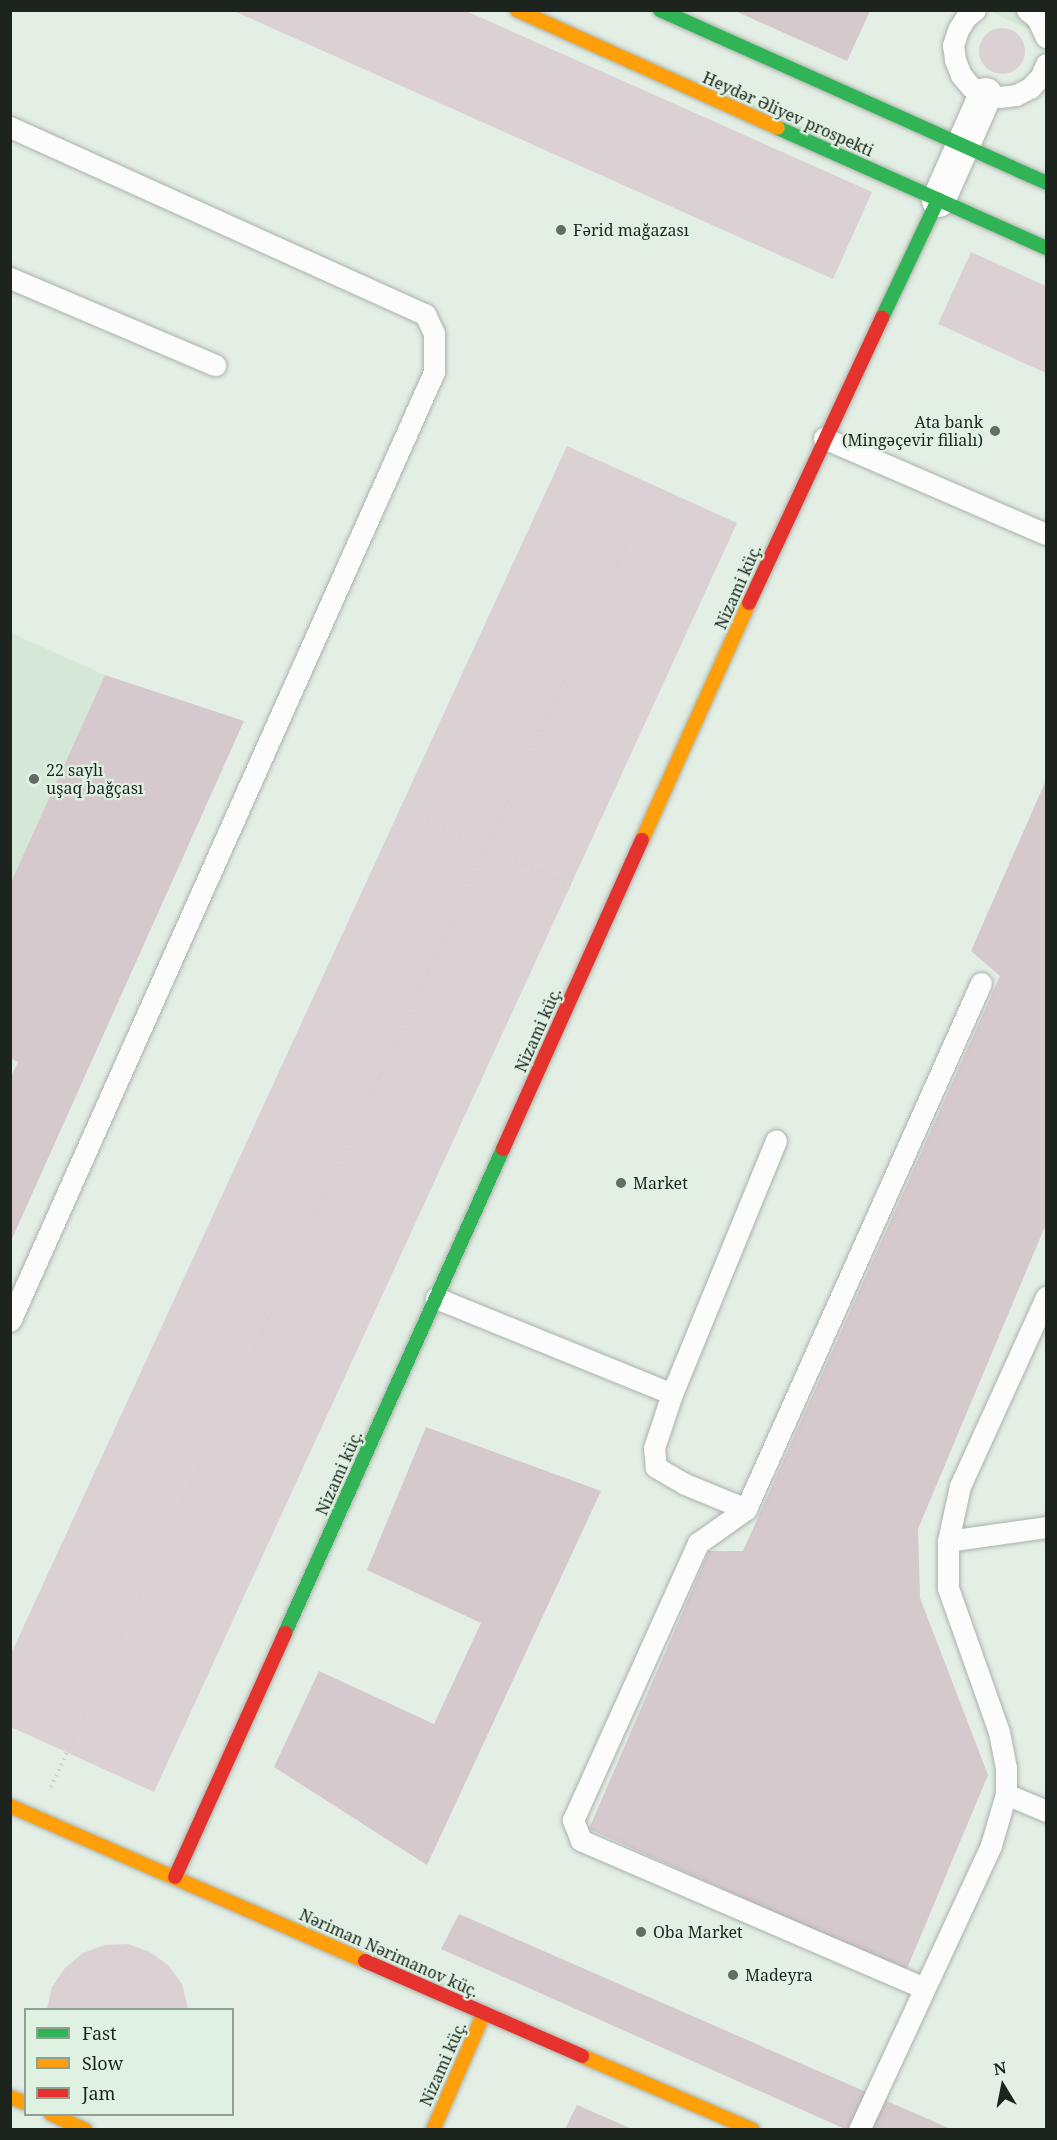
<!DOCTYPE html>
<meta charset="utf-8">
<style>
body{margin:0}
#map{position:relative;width:1057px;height:2140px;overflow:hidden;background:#e3eee5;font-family:"Noto Serif",serif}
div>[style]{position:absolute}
.built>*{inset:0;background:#d5e8d8}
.green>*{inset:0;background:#dbd0d4}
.round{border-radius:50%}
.forest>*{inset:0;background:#d6c9ce}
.path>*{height:4px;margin-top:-2px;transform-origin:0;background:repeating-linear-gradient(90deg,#cfd2d0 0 1.5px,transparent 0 6px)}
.roads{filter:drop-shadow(0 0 2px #aab2ab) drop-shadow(0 0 2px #aab2ab)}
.lane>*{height:21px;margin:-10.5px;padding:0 10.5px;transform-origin:10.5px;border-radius:10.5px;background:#fbfcfb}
.street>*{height:33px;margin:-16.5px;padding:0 16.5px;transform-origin:16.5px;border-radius:16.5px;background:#fbfcfb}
.fast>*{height:14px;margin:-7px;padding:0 7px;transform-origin:7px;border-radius:7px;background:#30b455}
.slow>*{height:14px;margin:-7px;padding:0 7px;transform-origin:7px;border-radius:7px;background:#ff9f0a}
.jam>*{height:14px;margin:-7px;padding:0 7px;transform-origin:7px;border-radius:7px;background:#e5322d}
.dots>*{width:16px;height:16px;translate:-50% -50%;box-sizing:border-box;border:3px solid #dff2e2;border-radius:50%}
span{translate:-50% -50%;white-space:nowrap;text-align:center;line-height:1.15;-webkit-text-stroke:4.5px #dff2e2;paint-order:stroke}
.street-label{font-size:16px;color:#1d241e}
.poi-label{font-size:16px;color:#1d241e}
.left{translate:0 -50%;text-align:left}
.right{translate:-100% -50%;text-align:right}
.frame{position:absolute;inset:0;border:12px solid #1d241e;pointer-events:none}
.legend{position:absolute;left:24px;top:2008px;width:210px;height:108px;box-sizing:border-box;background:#dff2e2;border:2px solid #91a094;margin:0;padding:8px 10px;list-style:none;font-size:18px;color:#1d241e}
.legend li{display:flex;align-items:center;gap:12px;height:30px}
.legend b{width:30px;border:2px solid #91a094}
.north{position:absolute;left:973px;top:2056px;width:60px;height:60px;-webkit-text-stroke:4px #dff2e2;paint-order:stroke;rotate:350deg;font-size:16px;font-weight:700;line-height:24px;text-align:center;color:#1d241e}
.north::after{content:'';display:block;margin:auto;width:21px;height:27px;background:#1d241e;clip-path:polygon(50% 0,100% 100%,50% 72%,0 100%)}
</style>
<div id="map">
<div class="built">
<i style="clip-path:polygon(990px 11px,1046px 11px,1046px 38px)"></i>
<i style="clip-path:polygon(11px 633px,105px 675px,11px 882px)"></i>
</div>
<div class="green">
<i style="clip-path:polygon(234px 11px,466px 11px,872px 192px,833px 279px)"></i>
<i class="round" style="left:979px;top:28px;width:46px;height:46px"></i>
<i style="clip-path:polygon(971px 252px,1046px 286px,1046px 373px,938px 324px)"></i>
<i style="clip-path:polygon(567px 446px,737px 523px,154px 1792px,11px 1727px,11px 1654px)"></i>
<i style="clip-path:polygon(128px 1944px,150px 1952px,168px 1965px,182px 1984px,188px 2009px,47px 2009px,52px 1987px,65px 1968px,83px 1953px,105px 1945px)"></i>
</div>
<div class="forest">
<i style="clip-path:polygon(735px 11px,870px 11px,847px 61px)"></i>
<i style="clip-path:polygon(105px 675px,244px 721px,11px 1241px,10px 1079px,18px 1062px,10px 1058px,11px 882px)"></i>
<i style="clip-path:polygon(1046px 780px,1046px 1224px,918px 1529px,920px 1598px,988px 1775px,906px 1971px,589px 1829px,709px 1551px,743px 1551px,1000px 976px,971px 951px)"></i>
<i style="clip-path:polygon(426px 1427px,601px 1491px,427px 1865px,274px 1767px,319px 1671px,434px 1724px,481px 1623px,367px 1570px)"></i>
<i style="clip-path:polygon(459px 1914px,951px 2129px,845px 2129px,441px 1949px)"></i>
<i style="clip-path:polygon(577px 2105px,632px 2129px,565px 2129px)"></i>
</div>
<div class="path">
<i style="left:400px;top:808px;width:188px;rotate:24.5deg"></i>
<i style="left:51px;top:1787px;width:1434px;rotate:-65.13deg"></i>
</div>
<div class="roads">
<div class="lane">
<i style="left:975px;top:10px;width:11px;rotate:142deg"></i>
<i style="left:966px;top:17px;width:15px;rotate:122deg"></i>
<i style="left:958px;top:30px;width:16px;rotate:108deg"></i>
<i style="left:953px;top:45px;width:15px;rotate:82deg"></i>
<i style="left:955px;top:60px;width:16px;rotate:68deg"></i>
<i style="left:961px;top:75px;width:16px;rotate:50deg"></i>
<i style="left:971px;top:87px;width:16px;rotate:27deg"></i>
<i style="left:985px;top:94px;width:15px;rotate:11deg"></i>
<i style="left:1000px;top:97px;width:16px;rotate:-7deg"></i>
<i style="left:1016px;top:95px;width:16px;rotate:-27deg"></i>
<i style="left:1030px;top:88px;width:16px;rotate:-47deg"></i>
<i style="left:1041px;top:76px;width:13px;rotate:-67deg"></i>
<i style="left:1027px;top:10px;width:13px;rotate:39deg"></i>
<i style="left:1037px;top:18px;width:21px;rotate:65deg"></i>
<i style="left:10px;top:127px;width:455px;rotate:24.3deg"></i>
<i style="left:425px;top:314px;width:21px;rotate:65deg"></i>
<i style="left:434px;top:333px;width:39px;rotate:90deg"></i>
<i style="left:434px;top:372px;width:1039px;rotate:114.07deg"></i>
<i style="left:10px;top:278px;width:223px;rotate:23deg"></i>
<i style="left:824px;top:438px;width:242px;rotate:23.4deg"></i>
<i style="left:436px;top:1298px;width:255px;rotate:22.1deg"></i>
<i style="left:746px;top:1509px;width:66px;rotate:-157.7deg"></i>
<i style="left:685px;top:1484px;width:34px;rotate:-150deg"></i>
<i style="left:656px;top:1467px;width:19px;rotate:-96deg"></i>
<i style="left:654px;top:1448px;width:57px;rotate:-71.6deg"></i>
<i style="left:672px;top:1394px;width:274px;rotate:-67.7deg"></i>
<i style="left:948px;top:1541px;width:99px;rotate:-8.1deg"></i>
<i style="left:1006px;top:1794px;width:43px;rotate:23deg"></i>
<i style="left:924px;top:1988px;width:374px;rotate:-156.7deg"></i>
<i style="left:581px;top:1840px;width:22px;rotate:-112deg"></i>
<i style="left:573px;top:1820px;width:304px;rotate:-65.7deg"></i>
<i style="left:698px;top:1543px;width:59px;rotate:-35.3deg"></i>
<i style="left:746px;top:1509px;width:576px;rotate:-65.93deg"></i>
<i style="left:859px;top:2130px;width:314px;rotate:-65.1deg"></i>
<i style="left:991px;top:1845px;width:53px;rotate:-73.6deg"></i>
<i style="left:1006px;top:1794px;width:26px;rotate:-90deg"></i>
<i style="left:1006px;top:1768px;width:37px;rotate:-101deg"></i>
<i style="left:999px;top:1732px;width:153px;rotate:-109.5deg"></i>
<i style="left:948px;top:1588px;width:47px;rotate:-90deg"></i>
<i style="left:948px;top:1541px;width:56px;rotate:-77.7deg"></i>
<i style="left:960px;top:1486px;width:208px;rotate:-65.5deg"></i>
</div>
<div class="street">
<i style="left:938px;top:200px;width:116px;rotate:-66.1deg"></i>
</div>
<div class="fast">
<i style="left:660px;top:10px;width:423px;rotate:24.1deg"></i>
<i style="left:778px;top:128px;width:294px;rotate:24.1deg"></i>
<i style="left:882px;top:318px;width:131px;rotate:-64.6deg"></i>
<i style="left:285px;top:1633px;width:531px;rotate:-65.75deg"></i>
</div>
<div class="slow">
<i style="left:517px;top:10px;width:286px;rotate:24.3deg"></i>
<i style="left:642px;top:840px;width:260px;rotate:-65.7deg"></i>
<i style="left:10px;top:1806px;width:387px;rotate:23.6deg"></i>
<i style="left:582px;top:2056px;width:186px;rotate:23.4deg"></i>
<i style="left:10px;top:2097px;width:17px;rotate:21deg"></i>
<i style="left:51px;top:2114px;width:38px;rotate:25deg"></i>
<i style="left:433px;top:2130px;width:128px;rotate:-66.4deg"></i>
</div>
<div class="jam">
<i style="left:749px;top:603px;width:315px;rotate:-65deg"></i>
<i style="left:503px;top:1149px;width:339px;rotate:-65.8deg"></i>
<i style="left:175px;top:1877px;width:268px;rotate:-65.7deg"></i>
<i style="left:365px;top:1961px;width:237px;rotate:23.6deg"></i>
</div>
</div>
<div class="dots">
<i style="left:561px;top:230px;background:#626b64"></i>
<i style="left:995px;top:431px;background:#626b64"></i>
<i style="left:34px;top:779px;background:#626b64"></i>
<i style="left:621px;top:1183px;background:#626b64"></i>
<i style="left:641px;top:1932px;background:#626b64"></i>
<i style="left:733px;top:1975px;background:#626b64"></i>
</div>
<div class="street-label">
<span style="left:788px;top:114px;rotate:24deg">Heydər Əliyev prospekti</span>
<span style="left:738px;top:587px;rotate:-66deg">Nizami küç.</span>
<span style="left:538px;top:1030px;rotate:-66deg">Nizami küç.</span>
<span style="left:339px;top:1473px;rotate:-66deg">Nizami küç.</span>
<span style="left:389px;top:1953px;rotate:24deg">Nəriman Nərimanov küç.</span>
<span style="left:443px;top:2064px;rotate:-66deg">Nizami küç.</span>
</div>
<div class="poi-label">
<span class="left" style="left:573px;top:230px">Fərid mağazası</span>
<span class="right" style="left:983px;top:431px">Ata bank<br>(Mingəçevir filialı)</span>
<span class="left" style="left:46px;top:779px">22 saylı<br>uşaq bağçası</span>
<span class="left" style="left:633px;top:1183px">Market</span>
<span class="left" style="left:653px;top:1932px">Oba Market</span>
<span class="left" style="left:745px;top:1975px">Madeyra</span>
</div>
<div class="frame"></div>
<ul class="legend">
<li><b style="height:8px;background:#30b455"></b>Fast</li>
<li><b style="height:8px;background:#ff9f0a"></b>Slow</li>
<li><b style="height:8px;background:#e5322d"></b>Jam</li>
</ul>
<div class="north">N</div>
</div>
